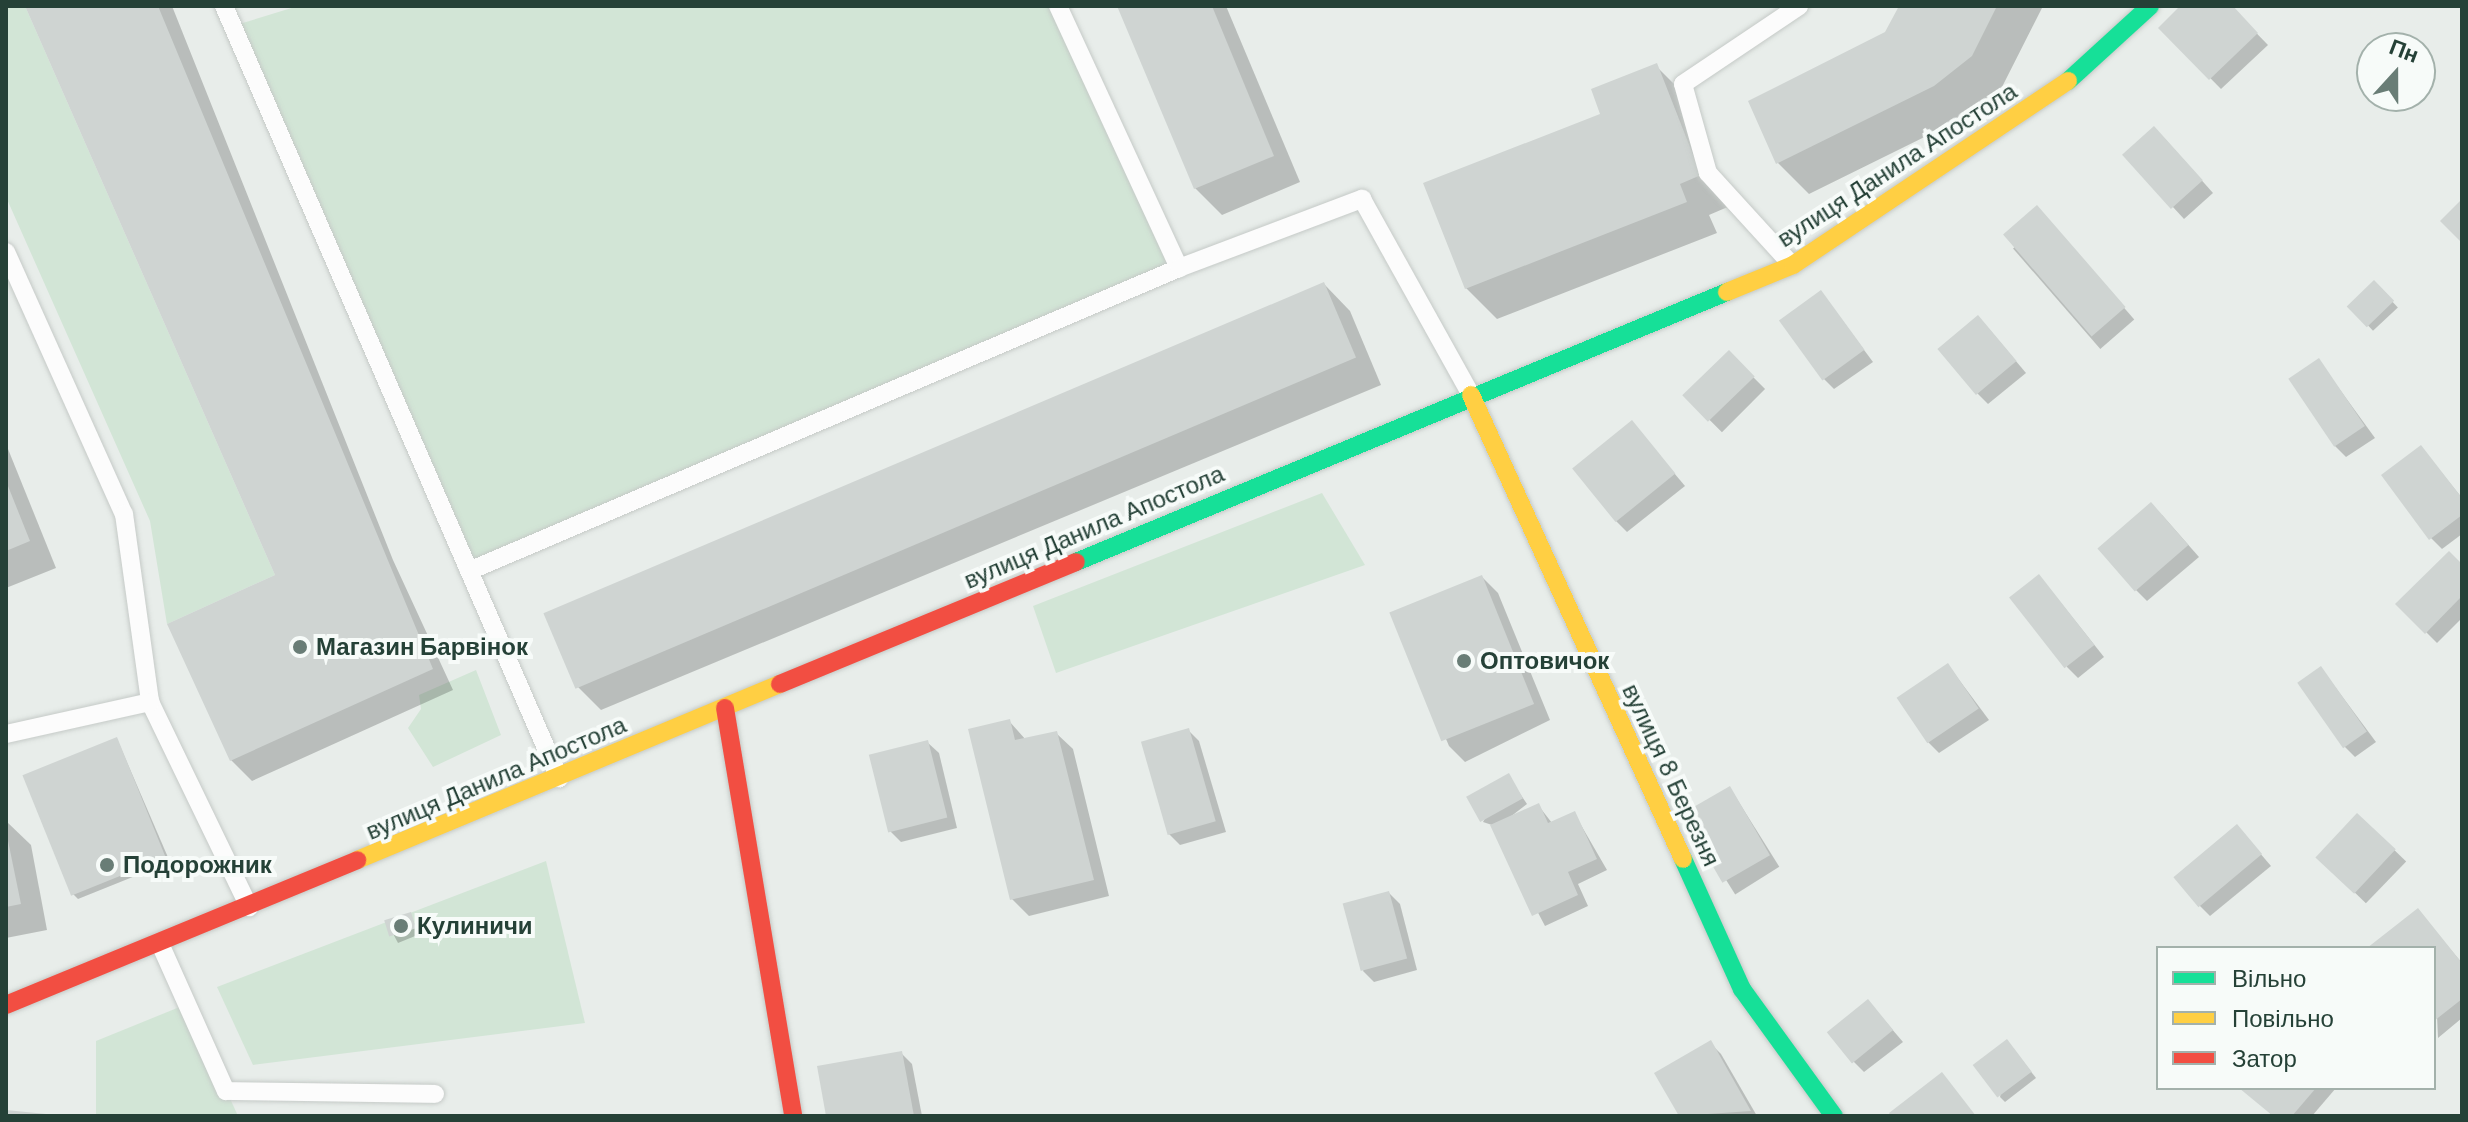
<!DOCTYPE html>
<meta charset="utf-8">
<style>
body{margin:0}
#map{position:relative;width:2468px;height:1122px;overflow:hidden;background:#e8edea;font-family:"DM Sans",sans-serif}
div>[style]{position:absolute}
.green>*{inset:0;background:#d2e5d6}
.shadow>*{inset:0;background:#0003;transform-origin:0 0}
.building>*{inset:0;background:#cfd4d2;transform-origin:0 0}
.roads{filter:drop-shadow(0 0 2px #c5cac7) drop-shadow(0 0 2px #c5cac7)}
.lane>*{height:18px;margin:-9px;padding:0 9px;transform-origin:9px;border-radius:9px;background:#fcfcfc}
.fast>*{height:18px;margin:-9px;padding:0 9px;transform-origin:9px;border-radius:9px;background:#16e098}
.slow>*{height:18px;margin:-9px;padding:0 9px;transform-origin:9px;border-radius:9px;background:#ffcf43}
.jam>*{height:18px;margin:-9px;padding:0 9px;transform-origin:9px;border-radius:9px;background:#f24e42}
.dots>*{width:22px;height:22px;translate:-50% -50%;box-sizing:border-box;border:4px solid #f7fbf9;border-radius:50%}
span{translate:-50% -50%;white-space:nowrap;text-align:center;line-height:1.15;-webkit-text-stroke:8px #f7fbf9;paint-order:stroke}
.street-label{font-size:24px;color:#254137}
.poi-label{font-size:24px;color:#254137;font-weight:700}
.left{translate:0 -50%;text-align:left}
.frame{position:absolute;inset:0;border:8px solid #254137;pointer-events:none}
.legend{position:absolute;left:2156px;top:946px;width:280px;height:144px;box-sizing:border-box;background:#f7fbf9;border:2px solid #a3b1ab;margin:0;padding:10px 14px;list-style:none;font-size:24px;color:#254137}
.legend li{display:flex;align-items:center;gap:16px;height:40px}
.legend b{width:40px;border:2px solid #a3b1ab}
.north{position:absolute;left:2356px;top:32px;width:80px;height:80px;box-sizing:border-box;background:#f7fbf9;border:2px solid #a3b1ab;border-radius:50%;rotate:21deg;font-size:22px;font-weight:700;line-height:32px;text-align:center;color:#254137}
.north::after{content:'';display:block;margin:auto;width:28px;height:36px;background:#697d76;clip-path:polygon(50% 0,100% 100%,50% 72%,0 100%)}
</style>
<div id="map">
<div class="green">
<i style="clip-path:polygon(6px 6px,25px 6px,275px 575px,167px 624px,150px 521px,6px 197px)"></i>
<i style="clip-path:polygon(298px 6px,1058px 6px,1179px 268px,469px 571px,233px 26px)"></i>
<i style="clip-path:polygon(1322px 493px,1365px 565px,1056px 673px,1033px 606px)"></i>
<i style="clip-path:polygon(476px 670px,501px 735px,433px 767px,408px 728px,421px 709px,419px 695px)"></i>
<i style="clip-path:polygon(546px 861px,585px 1023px,253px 1065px,217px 987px)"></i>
<i style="clip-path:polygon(187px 1004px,238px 1116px,96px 1116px,96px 1041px)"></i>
</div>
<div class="shadow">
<i style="clip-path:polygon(27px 6px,172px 6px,393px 560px,453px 690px,252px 781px,231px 760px,279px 576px)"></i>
<i style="clip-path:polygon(1120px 6px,1226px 6px,1300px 182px,1222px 215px,1195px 188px)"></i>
<i style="clip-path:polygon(1902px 6px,2043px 6px,2002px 87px,1965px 117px,1809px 194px,1778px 163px,1751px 102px,1887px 33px)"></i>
<i style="clip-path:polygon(2183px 6px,2230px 6px,2268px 45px,2221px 89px,2161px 28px)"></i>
<i style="clip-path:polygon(1656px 66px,1687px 97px,1730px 206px,1709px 215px,1717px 233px,1497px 319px,1466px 288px,1603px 115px)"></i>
<i style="clip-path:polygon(2165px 139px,2213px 193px,2184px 219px,2125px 155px)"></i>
<i style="left:2047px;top:219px;width:133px;height:45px;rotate:49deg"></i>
<i style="left:2374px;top:282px;width:35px;height:34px;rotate:47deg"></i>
<i style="clip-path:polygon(1324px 284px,1350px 311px,1381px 385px,601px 710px,574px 683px)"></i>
<i style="clip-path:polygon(1821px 292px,1873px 362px,1834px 389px,1823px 378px)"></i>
<i style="clip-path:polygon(1989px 329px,2026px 373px,1988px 404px,1977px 393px)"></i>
<i style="left:1729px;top:353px;width:51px;height:61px;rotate:45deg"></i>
<i style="clip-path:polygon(2319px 361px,2375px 438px,2346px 457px,2335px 446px)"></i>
<i style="clip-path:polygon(1632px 423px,1685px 486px,1627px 532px,1616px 521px)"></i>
<i style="clip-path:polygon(6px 444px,56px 568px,6px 588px)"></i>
<i style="clip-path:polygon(2421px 447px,2462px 498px,2462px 534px,2442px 549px,2431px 538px)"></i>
<i style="clip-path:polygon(2162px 515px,2199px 557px,2147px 601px,2136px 590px)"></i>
<i style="clip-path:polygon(2462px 567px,2462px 618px,2437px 643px,2398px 604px)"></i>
<i style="clip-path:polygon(1482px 577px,1498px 593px,1550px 720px,1465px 762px,1449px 746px,1395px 619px)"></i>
<i style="clip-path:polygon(2049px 588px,2104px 657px,2078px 678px,2067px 667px)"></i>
<i style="clip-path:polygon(1948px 665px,1989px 720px,1939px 753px,1928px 742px)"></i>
<i style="clip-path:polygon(2321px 668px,2376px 742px,2355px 757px,2344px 746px)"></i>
<i style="clip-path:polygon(1009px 721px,1026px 740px,1056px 733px,1073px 749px,1109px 896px,1029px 916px,1012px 899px)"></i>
<i style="clip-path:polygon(1188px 730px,1199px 741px,1226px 832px,1180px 845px,1169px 834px)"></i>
<i style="clip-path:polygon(117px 739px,170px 862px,78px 899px,73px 894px)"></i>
<i style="clip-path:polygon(927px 742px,939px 753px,957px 828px,901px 842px,890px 831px)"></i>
<i style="clip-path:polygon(1508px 776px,1527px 804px,1505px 821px,1538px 805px,1552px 823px,1574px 813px,1607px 870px,1578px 884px,1588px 906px,1545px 926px,1492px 825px,1483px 822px)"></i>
<i style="left:1730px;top:788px;width:93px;height:52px;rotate:58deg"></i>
<i style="left:2358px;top:815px;width:67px;height:58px;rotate:44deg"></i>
<i style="clip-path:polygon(6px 821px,31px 845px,47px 930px,6px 938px)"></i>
<i style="clip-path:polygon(2247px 838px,2271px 866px,2210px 916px,2199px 905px)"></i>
<i style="clip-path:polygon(1389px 893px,1400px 904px,1417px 970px,1374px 982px,1363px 971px)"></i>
<i style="clip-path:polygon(2418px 911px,2462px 963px,2462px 1018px,2438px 1038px,2434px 948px,2370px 948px)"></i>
<i style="clip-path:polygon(410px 915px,420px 934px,398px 943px,388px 924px)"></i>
<i style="clip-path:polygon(1868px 1001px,1903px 1042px,1864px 1072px,1853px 1061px)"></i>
<i style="clip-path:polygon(1710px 1043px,1721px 1054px,1757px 1116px,1681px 1116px,1657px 1073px)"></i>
<i style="clip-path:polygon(2012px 1047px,2036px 1078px,2005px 1102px,2000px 1097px)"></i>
<i style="clip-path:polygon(901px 1053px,912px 1064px,922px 1116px,828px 1116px)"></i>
<i style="clip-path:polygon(2244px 1088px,2336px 1088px,2312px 1116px,2273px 1116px)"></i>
</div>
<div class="building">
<i style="clip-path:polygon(25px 6px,158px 6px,433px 669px,230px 761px,167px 624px,275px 575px)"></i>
<i style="clip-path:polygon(1117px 6px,1212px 6px,1274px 156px,1194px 189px)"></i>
<i style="clip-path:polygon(1899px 6px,1997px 6px,1972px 56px,1934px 86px,1776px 164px,1748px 101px,1885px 32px)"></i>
<i style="clip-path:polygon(2180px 6px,2233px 6px,2258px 33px,2209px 80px,2158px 28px)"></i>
<i style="clip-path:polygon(1657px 63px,1701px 175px,1680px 184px,1687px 202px,1465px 289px,1423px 183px,1600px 114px,1591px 89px)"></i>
<i style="left:2154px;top:126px;width:73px;height:43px;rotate:48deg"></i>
<i style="clip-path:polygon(2462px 199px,2462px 243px,2440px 221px)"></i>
<i style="left:2037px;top:205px;width:135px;height:45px;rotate:49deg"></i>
<i style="left:2374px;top:280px;width:29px;height:38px;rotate:46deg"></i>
<i style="left:1324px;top:282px;width:82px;height:848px;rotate:67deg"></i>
<i style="left:1821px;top:290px;width:74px;height:52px;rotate:54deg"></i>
<i style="left:1978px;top:315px;width:60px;height:53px;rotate:50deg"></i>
<i style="left:1729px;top:350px;width:37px;height:65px;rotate:46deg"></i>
<i style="left:2319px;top:358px;width:82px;height:37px;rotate:56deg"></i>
<i style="left:1632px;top:420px;width:69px;height:77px;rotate:51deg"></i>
<i style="clip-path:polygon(2421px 445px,2462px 498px,2462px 515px,2429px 540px,2381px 475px)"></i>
<i style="clip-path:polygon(6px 481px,30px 541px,6px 551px)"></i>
<i style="left:2151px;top:502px;width:57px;height:71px;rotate:49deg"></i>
<i style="clip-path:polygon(2449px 551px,2462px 564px,2462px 596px,2425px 634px,2395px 604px)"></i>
<i style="left:2039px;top:574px;width:90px;height:38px;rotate:52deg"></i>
<i style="left:1482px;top:575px;width:139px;height:100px;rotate:68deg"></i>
<i style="left:1948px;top:663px;width:55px;height:62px;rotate:56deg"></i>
<i style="left:2321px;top:666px;width:80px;height:29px;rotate:55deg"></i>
<i style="clip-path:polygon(1010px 719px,1015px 740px,1057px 731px,1094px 880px,1010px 900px,968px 729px)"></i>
<i style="left:1189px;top:728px;width:97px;height:50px;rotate:74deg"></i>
<i style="left:117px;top:737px;width:130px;height:102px;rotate:68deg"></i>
<i style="left:928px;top:740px;width:80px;height:61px;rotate:76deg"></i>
<i style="left:1509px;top:773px;width:29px;height:49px;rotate:61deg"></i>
<i style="left:1730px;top:786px;width:80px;height:55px;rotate:60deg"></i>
<i style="clip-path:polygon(1539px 803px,1548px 823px,1575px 811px,1597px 859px,1568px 872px,1578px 895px,1532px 916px,1490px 825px)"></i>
<i style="left:2357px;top:813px;width:53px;height:61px;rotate:43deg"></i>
<i style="left:2237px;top:824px;width:39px;height:83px;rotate:50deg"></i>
<i style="clip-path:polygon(6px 831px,21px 904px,6px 907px)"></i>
<i style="left:1389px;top:891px;width:70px;height:48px;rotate:75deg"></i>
<i style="clip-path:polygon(2418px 908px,2462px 963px,2462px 999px,2434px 1021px,2434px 948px,2367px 948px)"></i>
<i style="left:411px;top:912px;width:17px;height:28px;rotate:73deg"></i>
<i style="left:1868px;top:999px;width:40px;height:53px;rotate:51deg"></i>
<i style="left:2007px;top:1039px;width:41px;height:43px;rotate:53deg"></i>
<i style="clip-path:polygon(1711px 1040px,1751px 1111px,1679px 1116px,1654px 1073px)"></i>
<i style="clip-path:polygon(902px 1051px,914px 1116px,826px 1116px,817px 1066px)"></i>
<i style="clip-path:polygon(1942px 1072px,1976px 1116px,1891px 1116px,1889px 1113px)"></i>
<i style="clip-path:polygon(2239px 1088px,2316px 1088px,2292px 1116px,2273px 1116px)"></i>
<i style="clip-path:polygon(6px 1110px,46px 1114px,46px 1116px,6px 1116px)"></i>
</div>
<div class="roads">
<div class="lane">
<i style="left:224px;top:6px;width:842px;rotate:66.54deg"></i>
<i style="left:1058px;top:6px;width:289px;rotate:65.2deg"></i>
<i style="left:6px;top:252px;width:287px;rotate:65.8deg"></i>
<i style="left:124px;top:514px;width:190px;rotate:82.1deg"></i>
<i style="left:150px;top:702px;width:228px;rotate:64.2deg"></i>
<i style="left:1792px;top:265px;width:125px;rotate:-132.4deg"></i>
<i style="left:1708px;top:173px;width:92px;rotate:-105.7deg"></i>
<i style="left:1683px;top:84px;width:140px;rotate:-33.9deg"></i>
<i style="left:469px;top:571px;width:772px;rotate:-23.11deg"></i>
<i style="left:1179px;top:268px;width:196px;rotate:-20.7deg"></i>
<i style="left:1362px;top:199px;width:224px;rotate:60.9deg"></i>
<i style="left:6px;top:734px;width:148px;rotate:-12.5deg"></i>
<i style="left:161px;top:946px;width:159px;rotate:65.9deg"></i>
<i style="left:226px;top:1091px;width:209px;rotate:0.8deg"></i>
</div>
<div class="fast">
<i style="left:2068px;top:81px;width:111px;rotate:-42.4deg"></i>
<i style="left:1076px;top:562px;width:705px;rotate:-22.53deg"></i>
<i style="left:1683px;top:859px;width:143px;rotate:65.6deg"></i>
<i style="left:1742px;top:989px;width:157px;rotate:54.1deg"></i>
</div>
<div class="slow">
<i style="left:1727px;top:292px;width:71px;rotate:-22.2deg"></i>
<i style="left:1793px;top:265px;width:331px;rotate:-33.8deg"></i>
<i style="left:1471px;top:395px;width:510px;rotate:65.44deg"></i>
<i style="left:357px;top:860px;width:458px;rotate:-22.6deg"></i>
</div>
<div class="jam">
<i style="left:780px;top:684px;width:320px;rotate:-22.4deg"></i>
<i style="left:725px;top:708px;width:414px;rotate:80.5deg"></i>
<i style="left:6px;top:1005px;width:380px;rotate:-22.4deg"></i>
</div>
</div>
<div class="dots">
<i style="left:300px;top:647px;background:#697d76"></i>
<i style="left:1464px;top:661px;background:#697d76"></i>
<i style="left:107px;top:865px;background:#697d76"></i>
<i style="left:401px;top:926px;background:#697d76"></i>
</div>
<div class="street-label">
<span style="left:1897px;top:165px;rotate:-33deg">вулиця Данила Апостола</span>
<span style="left:1094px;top:527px;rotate:-23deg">вулиця Данила Апостола</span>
<span style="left:1671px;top:775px;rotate:65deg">вулиця 8 Березня</span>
<span style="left:496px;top:778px;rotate:-23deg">вулиця Данила Апостола</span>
</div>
<div class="poi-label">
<span class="left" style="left:316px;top:647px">Магазин Барвінок</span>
<span class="left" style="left:1480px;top:661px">Оптовичок</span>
<span class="left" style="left:123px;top:865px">Подорожник</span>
<span class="left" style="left:417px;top:926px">Кулиничи</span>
</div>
<div class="frame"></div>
<ul class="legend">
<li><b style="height:10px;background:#16e098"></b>Вільно</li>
<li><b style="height:10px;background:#ffcf43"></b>Повільно</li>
<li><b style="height:10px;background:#f24e42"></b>Затор</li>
</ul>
<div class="north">Пн</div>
</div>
